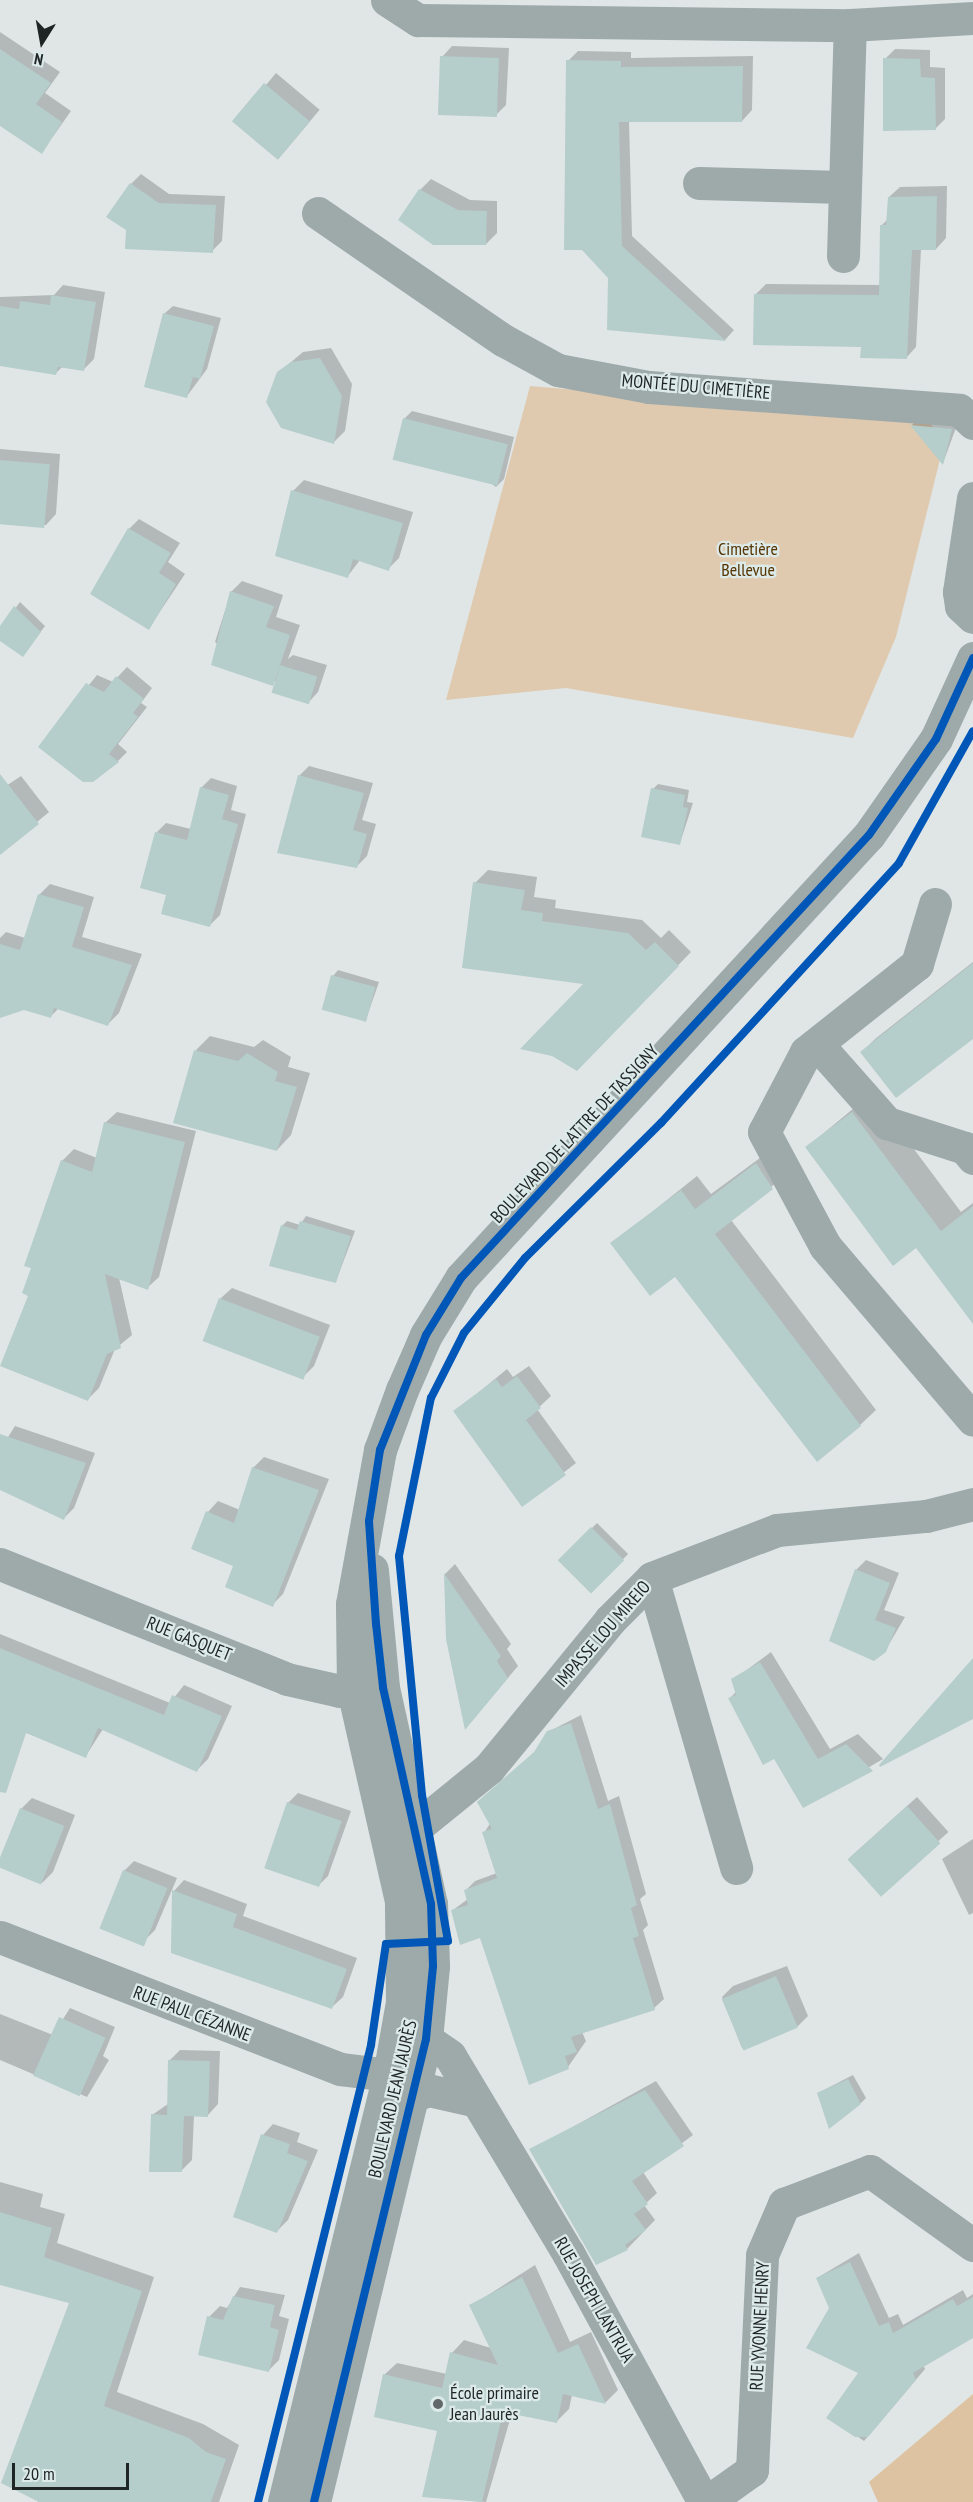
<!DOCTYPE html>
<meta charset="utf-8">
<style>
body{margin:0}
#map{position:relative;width:973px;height:2502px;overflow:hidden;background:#e0e6e6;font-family:"PT Sans Narrow",sans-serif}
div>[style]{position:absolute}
.green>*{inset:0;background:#dfcab0}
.forest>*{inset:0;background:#ddc3a1}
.shadow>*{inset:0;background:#0003;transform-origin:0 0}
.building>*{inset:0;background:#b5cdcb;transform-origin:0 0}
.minor>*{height:33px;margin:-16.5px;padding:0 16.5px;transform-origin:16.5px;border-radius:16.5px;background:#9eaaaa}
.cycleway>*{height:8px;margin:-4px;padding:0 4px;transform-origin:4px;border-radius:4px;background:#0057b8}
.dots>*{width:16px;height:16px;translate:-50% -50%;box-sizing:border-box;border:3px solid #dceae9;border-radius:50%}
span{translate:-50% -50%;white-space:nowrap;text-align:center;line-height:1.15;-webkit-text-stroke:4.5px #dceae9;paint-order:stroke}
.street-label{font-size:18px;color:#1f2424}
.park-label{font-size:18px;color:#563400}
.poi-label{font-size:18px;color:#1f2424}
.left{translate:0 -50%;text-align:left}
.north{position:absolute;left:12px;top:12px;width:60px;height:60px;-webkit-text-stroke:4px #dceae9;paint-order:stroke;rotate:191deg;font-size:16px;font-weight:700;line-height:24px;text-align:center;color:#1f2424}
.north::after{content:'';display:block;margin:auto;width:21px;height:27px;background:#1f2424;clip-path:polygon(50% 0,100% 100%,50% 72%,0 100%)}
.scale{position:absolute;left:12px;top:2463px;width:117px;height:27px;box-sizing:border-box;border:3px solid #1f2424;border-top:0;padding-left:8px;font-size:18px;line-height:21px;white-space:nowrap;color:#1f2424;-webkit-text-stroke:4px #dceae9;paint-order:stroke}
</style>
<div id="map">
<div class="green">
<i style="clip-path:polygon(530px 386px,927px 419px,944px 443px,896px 637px,853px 738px,566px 688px,446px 700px)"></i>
</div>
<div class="forest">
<i style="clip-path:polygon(973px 2394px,973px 2502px,878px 2502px,869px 2482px)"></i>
</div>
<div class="shadow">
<i style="clip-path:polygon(0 32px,60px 72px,45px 93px,71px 111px,42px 152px,0 116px)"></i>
<i style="clip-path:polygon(452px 46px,509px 48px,506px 105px,496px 115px,442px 57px)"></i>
<i style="clip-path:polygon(895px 49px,930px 50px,930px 67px,945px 68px,945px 119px,935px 129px,885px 59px)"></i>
<i style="clip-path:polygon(578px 51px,631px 52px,631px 58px,753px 56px,752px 110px,742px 121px,629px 120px,632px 236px,734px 330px,725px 340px,609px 329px,609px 277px,568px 61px)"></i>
<i style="left:276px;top:73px;width:57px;height:64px;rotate:40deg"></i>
<i style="clip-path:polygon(141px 174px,169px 194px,225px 196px,222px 241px,212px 251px,131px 184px)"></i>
<i style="clip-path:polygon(431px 179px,470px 200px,497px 201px,497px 233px,486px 244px,420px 190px)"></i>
<i style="clip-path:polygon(947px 186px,946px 238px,936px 249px,921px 249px,916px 347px,906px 358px,863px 346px,755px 295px,766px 284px,880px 285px,881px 226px,888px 219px,889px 197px,900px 187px)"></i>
<i style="clip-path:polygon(63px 285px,105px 292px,94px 359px,84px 369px,63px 366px,56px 373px,0 364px,0 297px,54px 295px)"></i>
<i style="clip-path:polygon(173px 306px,221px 318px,207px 369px,187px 396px,164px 314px)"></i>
<i style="clip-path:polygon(331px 348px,352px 384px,345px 431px,334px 442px,278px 373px,303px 352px)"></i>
<i style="clip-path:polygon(412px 411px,514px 437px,504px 479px,496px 487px,404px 419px)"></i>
<i style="clip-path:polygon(916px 421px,957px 425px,943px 463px,912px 425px)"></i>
<i style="clip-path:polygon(0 449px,60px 454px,56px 514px,46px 525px,0 522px)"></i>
<i style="clip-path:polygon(304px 480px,413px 512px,399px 558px,388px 569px,360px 560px,347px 577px,293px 491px)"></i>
<i style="clip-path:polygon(139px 519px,180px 543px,168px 562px,185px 574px,149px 628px,129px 529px)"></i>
<i style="clip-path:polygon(242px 581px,283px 595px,276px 617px,300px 625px,288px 659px,293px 655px,327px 665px,318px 692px,308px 703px,215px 642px,231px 592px)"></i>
<i style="clip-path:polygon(20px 602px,45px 626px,23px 655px,0 640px,0 629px)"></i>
<i style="clip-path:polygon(127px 667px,152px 688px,141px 703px,147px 707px,118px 744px,127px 752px,118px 761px,40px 746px,97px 675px,113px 682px)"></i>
<i style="clip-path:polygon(309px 766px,373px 783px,362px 820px,376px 824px,367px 856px,356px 867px,299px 776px)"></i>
<i style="clip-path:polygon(21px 776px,49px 812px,0 853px,0 790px)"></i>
<i style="clip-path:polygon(211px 778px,237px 786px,231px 810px,246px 814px,220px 915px,210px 925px,157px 832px,166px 823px,191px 829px,201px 788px)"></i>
<i style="clip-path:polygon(658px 784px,689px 790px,687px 802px,693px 803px,680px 843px,653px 789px)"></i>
<i style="clip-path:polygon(488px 870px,537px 877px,534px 897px,556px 900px,555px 908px,642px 920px,661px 938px,669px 930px,691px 952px,577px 1069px,586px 983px,475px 883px)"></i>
<i style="clip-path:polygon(50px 884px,94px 897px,82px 937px,142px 954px,119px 1013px,108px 1024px,59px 1008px,51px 1016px,24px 1008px,0 1017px,0 938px,6px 932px,25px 938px,39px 895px)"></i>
<i style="clip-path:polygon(973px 962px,973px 1037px,862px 1052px,875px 1039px)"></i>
<i style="clip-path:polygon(338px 970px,379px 982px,365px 1022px,333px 976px)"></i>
<i style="clip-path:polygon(210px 1036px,254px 1047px,263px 1040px,291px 1057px,288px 1067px,310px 1073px,291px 1135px,277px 1150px,196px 1050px)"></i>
<i style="clip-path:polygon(872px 1093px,961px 1212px,973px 1203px,973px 1320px,916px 1246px,807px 1147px)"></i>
<i style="clip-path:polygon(117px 1112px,196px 1131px,159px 1277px,147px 1288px,119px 1278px,132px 1335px,115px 1349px,99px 1388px,88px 1399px,30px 1296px,32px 1267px,62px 1161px,74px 1149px,97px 1158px,105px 1123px)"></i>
<i style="clip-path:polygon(772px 1149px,788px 1173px,731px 1220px,876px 1410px,860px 1425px,675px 1274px,612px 1244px,697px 1176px,711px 1194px)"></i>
<i style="clip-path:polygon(306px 1216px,355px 1231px,336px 1281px,282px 1226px,287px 1221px,300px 1225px)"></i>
<i style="clip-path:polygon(232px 1288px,330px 1325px,314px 1366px,303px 1377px,206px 1341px,221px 1298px)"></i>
<i style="clip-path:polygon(529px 1366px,551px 1396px,537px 1409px,576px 1463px,523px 1504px,455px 1412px,507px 1369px,513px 1377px)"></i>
<i style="clip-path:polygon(15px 1426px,95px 1453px,74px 1508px,64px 1518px,0 1489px,0 1450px)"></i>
<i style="clip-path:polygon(264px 1457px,329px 1479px,283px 1594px,272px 1605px,208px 1512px,218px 1501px,240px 1510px,253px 1468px)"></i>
<i style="left:597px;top:1523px;width:44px;height:53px;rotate:45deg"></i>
<i style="clip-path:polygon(866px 1560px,899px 1573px,884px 1610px,905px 1617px,885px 1651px,856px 1570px)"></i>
<i style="clip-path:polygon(455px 1564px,511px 1644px,507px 1649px,518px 1666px,475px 1717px,448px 1639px,445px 1574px)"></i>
<i style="clip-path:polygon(0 1634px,170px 1703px,184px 1685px,232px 1706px,208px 1759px,197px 1770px,103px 1729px,85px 1757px,0 1707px)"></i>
<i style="clip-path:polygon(771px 1652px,830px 1749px,858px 1734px,883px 1759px,803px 1806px,774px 1756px,763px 1763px,730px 1698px,736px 1692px,733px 1680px)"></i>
<i style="clip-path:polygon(581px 1715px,608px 1801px,619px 1796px,646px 1894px,640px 1899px,648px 1925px,643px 1930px,664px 1999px,654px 2008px,582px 2032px,586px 2041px,568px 2067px,481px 1936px,453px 1910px,468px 1899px,465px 1891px,475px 1881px,497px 1873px,484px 1833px,548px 1732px)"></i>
<i style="clip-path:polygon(298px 1793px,351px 1811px,328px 1876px,318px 1886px,288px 1803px)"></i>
<i style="left:917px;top:1797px;width:47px;height:91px;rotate:48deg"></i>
<i style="clip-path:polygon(32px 1798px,75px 1815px,53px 1872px,42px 1883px,0 1866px,21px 1809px)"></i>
<i style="clip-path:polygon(973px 1839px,973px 1913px,969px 1915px,942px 1859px)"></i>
<i style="clip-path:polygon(134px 1861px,177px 1878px,155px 1930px,145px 1940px,101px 1927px,124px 1871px)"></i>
<i style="clip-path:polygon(184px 1880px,247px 1904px,243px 1916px,357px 1958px,343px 1997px,332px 2007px,174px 1891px)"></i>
<i style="clip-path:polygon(787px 1966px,808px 2016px,798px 2026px,742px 2048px,722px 1997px,733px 1986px)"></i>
<i style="clip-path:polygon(70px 2008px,115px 2027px,103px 2056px,109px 2060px,87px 2097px,0 2060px,0 2014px,53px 2035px)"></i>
<i style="clip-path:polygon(180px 2050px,220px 2051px,218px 2104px,208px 2115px,194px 2115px,192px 2160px,181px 2171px,152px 2115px,168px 2104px,169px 2061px)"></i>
<i style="clip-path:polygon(853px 2075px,866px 2098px,861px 2103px,818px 2093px)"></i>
<i style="clip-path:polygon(656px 2081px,693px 2135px,643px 2172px,657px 2193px,644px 2205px,655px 2220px,627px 2249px,596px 2263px,531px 2150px)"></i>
<i style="clip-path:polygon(273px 2124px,300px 2133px,297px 2142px,318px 2150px,288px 2220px,277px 2231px,235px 2216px,263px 2135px)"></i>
<i style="clip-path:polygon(0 2182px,43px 2194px,40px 2207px,65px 2214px,57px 2243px,154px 2277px,117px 2392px,203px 2424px,239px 2445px,219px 2502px,38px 2502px,71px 2302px,0 2283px)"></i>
<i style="clip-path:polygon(859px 2253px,889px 2318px,898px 2314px,903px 2325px,963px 2290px,967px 2298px,973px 2294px,973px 2336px,923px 2365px,925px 2369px,864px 2441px,829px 2417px,860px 2372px,817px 2278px)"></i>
<i style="clip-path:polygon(535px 2265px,570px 2342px,591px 2332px,618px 2390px,606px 2402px,572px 2395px,569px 2409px,557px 2421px,512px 2413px,486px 2502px,424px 2496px,439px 2430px,384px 2375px,397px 2363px,447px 2374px,452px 2353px,464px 2340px,491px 2348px,471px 2306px)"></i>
<i style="clip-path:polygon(240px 2287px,285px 2295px,279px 2316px,289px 2319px,279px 2360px,268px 2371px,209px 2317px,220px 2306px,227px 2308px)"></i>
</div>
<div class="building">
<i style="clip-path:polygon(0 49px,51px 83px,36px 104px,62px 122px,42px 154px,0 126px)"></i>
<i style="left:440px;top:56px;width:59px;height:59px;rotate:2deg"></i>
<i style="clip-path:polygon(883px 58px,920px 59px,921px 77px,935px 78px,936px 130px,883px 131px)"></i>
<i style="clip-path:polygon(566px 60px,621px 61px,621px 67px,743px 66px,742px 122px,619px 122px,622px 246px,726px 341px,607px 330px,608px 278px,582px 250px,564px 250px)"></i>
<i style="left:264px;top:83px;width:60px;height:50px;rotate:40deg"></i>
<i style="clip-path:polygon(130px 183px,159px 203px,216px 205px,213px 253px,125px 249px,126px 230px,106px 217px)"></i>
<i style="clip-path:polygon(419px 189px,458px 210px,487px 211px,486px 245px,433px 245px,398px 220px)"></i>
<i style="clip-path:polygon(937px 196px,936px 250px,912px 250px,907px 359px,860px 358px,861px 347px,753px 345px,754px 294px,879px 295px,880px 225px,886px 225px,888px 197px)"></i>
<i style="clip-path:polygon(51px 295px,96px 302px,84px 371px,58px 367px,56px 375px,0 366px,0 306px,19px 309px,20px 301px,50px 305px)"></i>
<i style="clip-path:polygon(163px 313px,214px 326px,200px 379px,193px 377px,187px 398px,144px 387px)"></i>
<i style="clip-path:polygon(320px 358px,342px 396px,334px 444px,281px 428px,266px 402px,277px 372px,291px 362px)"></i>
<i style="left:403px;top:418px;width:108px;height:43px;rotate:14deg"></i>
<i style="clip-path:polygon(910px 425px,952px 429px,943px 465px)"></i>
<i style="left:0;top:460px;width:50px;height:64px;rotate:5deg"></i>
<i style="clip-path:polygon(291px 490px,403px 523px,389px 571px,353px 559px,348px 578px,275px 556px)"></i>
<i style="clip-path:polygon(128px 528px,171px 553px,159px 573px,176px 584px,149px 630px,90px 594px)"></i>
<i style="clip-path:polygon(230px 591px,274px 606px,266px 627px,290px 635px,273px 686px,211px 665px)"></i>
<i style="clip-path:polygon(14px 606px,41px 632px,23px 657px,0 641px,0 626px)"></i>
<i style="left:280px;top:665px;width:39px;height:29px;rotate:17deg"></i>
<i style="clip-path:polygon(116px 676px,144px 699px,133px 713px,138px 717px,109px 754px,119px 762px,93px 782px,83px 782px,38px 747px,86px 683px,104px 692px)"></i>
<i style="clip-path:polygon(0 774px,39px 824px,0 855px)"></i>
<i style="clip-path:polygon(298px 775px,364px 793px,353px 830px,367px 834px,357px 868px,277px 853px)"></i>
<i style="clip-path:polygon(200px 787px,229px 795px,222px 819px,238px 824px,210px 927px,161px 914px,166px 895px,140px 888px,155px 832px,187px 840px)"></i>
<i style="clip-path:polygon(651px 788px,685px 795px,683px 807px,688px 808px,680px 845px,641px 837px)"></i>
<i style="clip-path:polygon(473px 882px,525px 890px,521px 910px,543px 913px,542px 921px,628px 933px,646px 950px,655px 942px,679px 966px,577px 1071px,552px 1056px,520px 1049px,583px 984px,462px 968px)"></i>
<i style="clip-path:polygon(38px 894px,84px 907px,72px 947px,132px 965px,108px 1026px,54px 1008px,51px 1018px,24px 1010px,0 1018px,0 944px,20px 950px)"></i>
<i style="clip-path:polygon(973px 963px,973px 1039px,896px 1098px,860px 1052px)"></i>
<i style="left:331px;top:975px;width:46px;height:36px;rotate:15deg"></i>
<i style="clip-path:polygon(194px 1050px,238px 1061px,247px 1053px,278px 1072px,275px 1081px,297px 1087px,277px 1151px,173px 1123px)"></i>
<i style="clip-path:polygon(852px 1112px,941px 1231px,973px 1206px,973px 1324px,916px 1248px,893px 1266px,805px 1147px)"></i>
<i style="clip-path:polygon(104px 1122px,185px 1142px,148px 1290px,105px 1274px,121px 1348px,107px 1354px,88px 1401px,0 1366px,28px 1296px,22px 1293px,31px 1268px,24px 1266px,61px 1160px,92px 1172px)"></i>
<i style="clip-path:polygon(756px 1163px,773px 1189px,715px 1234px,861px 1426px,817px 1462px,675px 1277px,650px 1296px,610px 1243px,681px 1190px,695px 1209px)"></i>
<i style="clip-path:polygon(300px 1221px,351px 1236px,336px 1283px,269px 1266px,281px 1225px,297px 1230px)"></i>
<i style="left:219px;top:1298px;width:108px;height:46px;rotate:21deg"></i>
<i style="clip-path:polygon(517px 1376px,541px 1408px,526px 1420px,566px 1475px,522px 1507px,453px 1411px,496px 1379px,502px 1387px)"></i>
<i style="clip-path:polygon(0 1434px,86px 1463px,64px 1520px,0 1490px)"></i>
<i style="clip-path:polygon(252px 1467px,319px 1490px,273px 1607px,225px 1587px,233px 1566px,191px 1549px,206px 1511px,234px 1523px)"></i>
<i style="left:591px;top:1527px;width:47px;height:47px;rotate:45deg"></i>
<i style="clip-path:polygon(855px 1569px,890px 1583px,875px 1620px,896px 1628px,886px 1652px,874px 1661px,829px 1641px)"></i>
<i style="clip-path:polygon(444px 1573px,501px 1656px,497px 1661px,508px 1678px,465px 1730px,446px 1639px)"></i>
<i style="clip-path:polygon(0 1648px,164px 1715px,172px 1695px,222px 1716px,197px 1772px,98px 1728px,86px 1758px,26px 1733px,6px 1793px,0 1792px)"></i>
<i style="clip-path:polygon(973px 1658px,973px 1719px,880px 1767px,879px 1765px)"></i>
<i style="clip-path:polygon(760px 1662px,818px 1759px,846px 1744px,873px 1771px,803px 1808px,774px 1759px,763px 1765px,728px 1698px,736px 1695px,731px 1679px)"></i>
<i style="clip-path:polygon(571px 1723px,598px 1809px,610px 1804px,637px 1905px,631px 1908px,639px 1936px,633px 1938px,655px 2010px,571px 2037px,577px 2052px,565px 2056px,569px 2069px,529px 2085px,480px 1938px,460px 1945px,451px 1910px,468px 1905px,464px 1890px,497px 1878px,482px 1832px,492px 1829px,477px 1802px,534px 1752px,547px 1731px)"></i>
<i style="left:287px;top:1802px;width:58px;height:70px;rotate:19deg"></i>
<i style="left:907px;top:1806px;width:50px;height:80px;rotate:48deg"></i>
<i style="left:20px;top:1808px;width:48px;height:63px;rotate:22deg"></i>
<i style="left:123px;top:1870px;width:48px;height:63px;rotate:22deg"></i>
<i style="clip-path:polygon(172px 1890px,237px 1914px,233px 1927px,347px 1969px,332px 2009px,171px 1953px)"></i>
<i style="left:776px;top:1976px;width:56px;height:59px;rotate:67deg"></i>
<i style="left:59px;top:2017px;width:51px;height:64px;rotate:24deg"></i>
<i style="clip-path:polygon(168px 2060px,210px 2061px,208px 2117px,184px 2116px,182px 2172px,149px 2172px,151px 2114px,167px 2115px)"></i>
<i style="clip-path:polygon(848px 2079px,861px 2104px,829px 2129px,817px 2093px)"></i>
<i style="clip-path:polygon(645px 2090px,684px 2146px,632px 2181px,648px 2204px,634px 2214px,646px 2230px,625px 2245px,628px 2250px,596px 2265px,529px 2149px)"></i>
<i style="clip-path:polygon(261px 2134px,290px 2144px,287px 2153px,308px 2161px,277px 2233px,233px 2217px)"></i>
<i style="clip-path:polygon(0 2212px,52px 2228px,44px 2257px,142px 2291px,104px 2406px,189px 2438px,206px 2452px,226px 2459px,211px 2502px,39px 2502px,1px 2483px,69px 2303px,0 2285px)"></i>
<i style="clip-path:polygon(850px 2262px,879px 2326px,889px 2322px,893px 2333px,953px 2299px,957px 2306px,973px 2297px,973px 2338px,913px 2373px,916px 2380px,868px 2437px,855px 2437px,826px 2418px,858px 2373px,806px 2348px,829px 2308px,816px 2278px)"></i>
<i style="clip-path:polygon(522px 2277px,558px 2353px,578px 2344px,606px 2404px,563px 2394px,557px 2423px,503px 2412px,482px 2502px,422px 2497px,437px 2431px,374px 2417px,383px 2374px,442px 2388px,450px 2352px,498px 2365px,469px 2305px)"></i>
<i style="clip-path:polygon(233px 2296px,275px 2305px,270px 2327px,279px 2330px,269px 2372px,198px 2355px,207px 2316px,223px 2320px)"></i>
</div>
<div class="minor">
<i style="left:387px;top:0;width:37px;rotate:33deg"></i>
<i style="left:418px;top:20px;width:432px;rotate:0.7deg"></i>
<i style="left:850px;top:25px;width:123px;rotate:-3.3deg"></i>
<i style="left:699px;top:183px;width:144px;rotate:1.6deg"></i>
<i style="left:318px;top:213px;width:224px;rotate:34.5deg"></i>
<i style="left:503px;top:340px;width:63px;rotate:28.6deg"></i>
<i style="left:558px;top:370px;width:93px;rotate:10.6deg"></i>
<i style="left:649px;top:387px;width:311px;rotate:4.2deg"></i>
<i style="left:959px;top:410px;width:19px;rotate:43deg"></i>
<i style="left:843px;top:256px;width:231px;rotate:-88.3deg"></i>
<i style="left:973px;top:498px;width:95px;rotate:98.5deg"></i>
<i style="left:959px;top:592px;width:14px;rotate:82deg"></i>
<i style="left:961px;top:606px;width:16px;rotate:43deg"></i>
<i style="left:935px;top:904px;width:63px;rotate:106.7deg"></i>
<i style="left:917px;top:964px;width:142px;rotate:141.6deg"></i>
<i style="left:806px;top:1052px;width:90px;rotate:117.7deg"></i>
<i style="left:764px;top:1132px;width:129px;rotate:61.8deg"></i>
<i style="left:825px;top:1246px;width:228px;rotate:49.6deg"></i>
<i style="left:817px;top:1044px;width:106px;rotate:48.5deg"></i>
<i style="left:887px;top:1123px;width:82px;rotate:17.8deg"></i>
<i style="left:965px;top:1148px;width:13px;rotate:51deg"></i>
<i style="left:0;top:1564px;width:309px;rotate:21.8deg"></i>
<i style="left:287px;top:1679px;width:54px;rotate:12.8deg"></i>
<i style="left:340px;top:1691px;width:35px;rotate:-5deg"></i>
<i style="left:652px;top:1578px;width:302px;rotate:73.8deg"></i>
<i style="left:396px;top:1832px;width:18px;rotate:-9deg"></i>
<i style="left:414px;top:1829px;width:97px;rotate:-39.1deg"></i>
<i style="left:489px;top:1768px;width:191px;rotate:-50.7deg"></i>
<i style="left:610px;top:1620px;width:59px;rotate:-45deg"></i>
<i style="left:652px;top:1578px;width:134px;rotate:-21deg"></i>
<i style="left:777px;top:1530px;width:150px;rotate:-5.4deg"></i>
<i style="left:926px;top:1516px;width:49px;rotate:-14.3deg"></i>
<i style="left:0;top:1937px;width:365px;rotate:21.2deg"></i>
<i style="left:340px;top:2069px;width:49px;rotate:7deg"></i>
<i style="left:426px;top:2039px;width:29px;rotate:35deg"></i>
<i style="left:450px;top:2056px;width:230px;rotate:59.1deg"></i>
<i style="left:568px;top:2253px;width:284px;rotate:61.4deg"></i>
<i style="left:396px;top:2104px;width:35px;rotate:-24deg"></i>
<i style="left:428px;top:2090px;width:50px;rotate:12.7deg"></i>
<i style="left:284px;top:2502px;width:440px;rotate:-76.2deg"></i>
<i style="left:389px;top:2075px;width:74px;rotate:-79.9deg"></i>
<i style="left:402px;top:2002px;width:101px;rotate:-90.6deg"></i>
<i style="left:401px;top:1901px;width:216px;rotate:-102.8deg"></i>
<i style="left:353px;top:1690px;width:86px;rotate:-90.7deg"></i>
<i style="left:352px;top:1604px;width:157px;rotate:-79.7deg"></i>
<i style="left:380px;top:1450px;width:64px;rotate:-69.9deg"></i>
<i style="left:402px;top:1390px;width:60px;rotate:-66.4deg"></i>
<i style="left:426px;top:1335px;width:67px;rotate:-58.4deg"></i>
<i style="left:461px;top:1278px;width:602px;rotate:-47.36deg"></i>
<i style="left:869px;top:835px;width:117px;rotate:-55.1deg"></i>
<i style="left:936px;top:739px;width:89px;rotate:-65.4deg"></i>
<i style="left:314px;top:2502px;width:476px;rotate:-76.4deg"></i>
<i style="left:426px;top:2039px;width:73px;rotate:-84.5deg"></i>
<i style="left:433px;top:1966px;width:62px;rotate:-91.8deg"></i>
<i style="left:431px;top:1904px;width:222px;rotate:-102.5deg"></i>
<i style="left:383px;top:1687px;width:118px;rotate:-95.4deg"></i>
<i style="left:707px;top:2502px;width:55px;rotate:-35.4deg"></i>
<i style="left:752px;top:2470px;width:215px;rotate:-87.3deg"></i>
<i style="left:762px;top:2255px;width:56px;rotate:-66.7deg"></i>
<i style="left:784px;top:2204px;width:92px;rotate:-21deg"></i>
<i style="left:870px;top:2171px;width:127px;rotate:35.7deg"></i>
</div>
<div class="cycleway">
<i style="left:258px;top:2502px;width:471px;rotate:-76.1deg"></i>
<i style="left:371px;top:2045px;width:102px;rotate:-81.6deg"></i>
<i style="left:386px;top:1944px;width:62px;rotate:-2.8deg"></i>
<i style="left:448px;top:1941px;width:148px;rotate:-100.1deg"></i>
<i style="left:422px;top:1795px;width:240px;rotate:-95.5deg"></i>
<i style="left:399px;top:1556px;width:161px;rotate:-78.6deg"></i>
<i style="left:431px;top:1398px;width:73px;rotate:-63.1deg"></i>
<i style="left:464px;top:1333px;width:97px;rotate:-50.9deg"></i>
<i style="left:525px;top:1258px;width:192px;rotate:-44.8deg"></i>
<i style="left:661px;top:1123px;width:352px;rotate:-47.5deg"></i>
<i style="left:899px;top:863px;width:151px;rotate:-60.7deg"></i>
<i style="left:314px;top:2502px;width:476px;rotate:-76.4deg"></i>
<i style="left:426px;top:2039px;width:73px;rotate:-84.5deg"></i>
<i style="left:433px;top:1966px;width:62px;rotate:-91.8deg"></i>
<i style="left:431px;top:1904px;width:222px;rotate:-102.5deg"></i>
<i style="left:383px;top:1687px;width:63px;rotate:-96.3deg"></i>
<i style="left:376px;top:1624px;width:103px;rotate:-93.9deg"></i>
<i style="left:369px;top:1521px;width:72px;rotate:-81.2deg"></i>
<i style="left:380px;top:1450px;width:124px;rotate:-68.2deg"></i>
<i style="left:426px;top:1335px;width:67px;rotate:-58.4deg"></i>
<i style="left:461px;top:1278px;width:602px;rotate:-47.36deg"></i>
<i style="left:869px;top:835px;width:117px;rotate:-55.1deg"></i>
<i style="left:936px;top:739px;width:89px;rotate:-65.4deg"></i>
</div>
<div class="dots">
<i style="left:438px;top:2404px;background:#636868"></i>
</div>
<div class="street-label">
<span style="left:696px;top:387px;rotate:5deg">MONTÉE DU CIMETIÈRE</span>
<span style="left:575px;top:1134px;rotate:-47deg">BOULEVARD DE LATTRE DE TASSIGNY</span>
<span style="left:603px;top:1634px;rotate:-49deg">IMPASSE LOU MIREIO</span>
<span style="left:189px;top:1639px;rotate:22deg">RUE GASQUET</span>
<span style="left:192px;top:2014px;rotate:21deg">RUE PAUL CÉZANNE</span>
<span style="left:393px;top:2099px;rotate:-77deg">BOULEVARD JEAN JAURÈS</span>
<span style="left:594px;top:2300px;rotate:60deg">RUE JOSEPH LANTRUA</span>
<span style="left:760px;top:2326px;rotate:-87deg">RUE YVONNE HENRY</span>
</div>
<div class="park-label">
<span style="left:748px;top:560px">Cimetière<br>Bellevue</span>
</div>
<div class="poi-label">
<span class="left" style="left:450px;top:2404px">École primaire<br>Jean Jaurès</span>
</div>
<div class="north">N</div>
<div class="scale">20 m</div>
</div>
